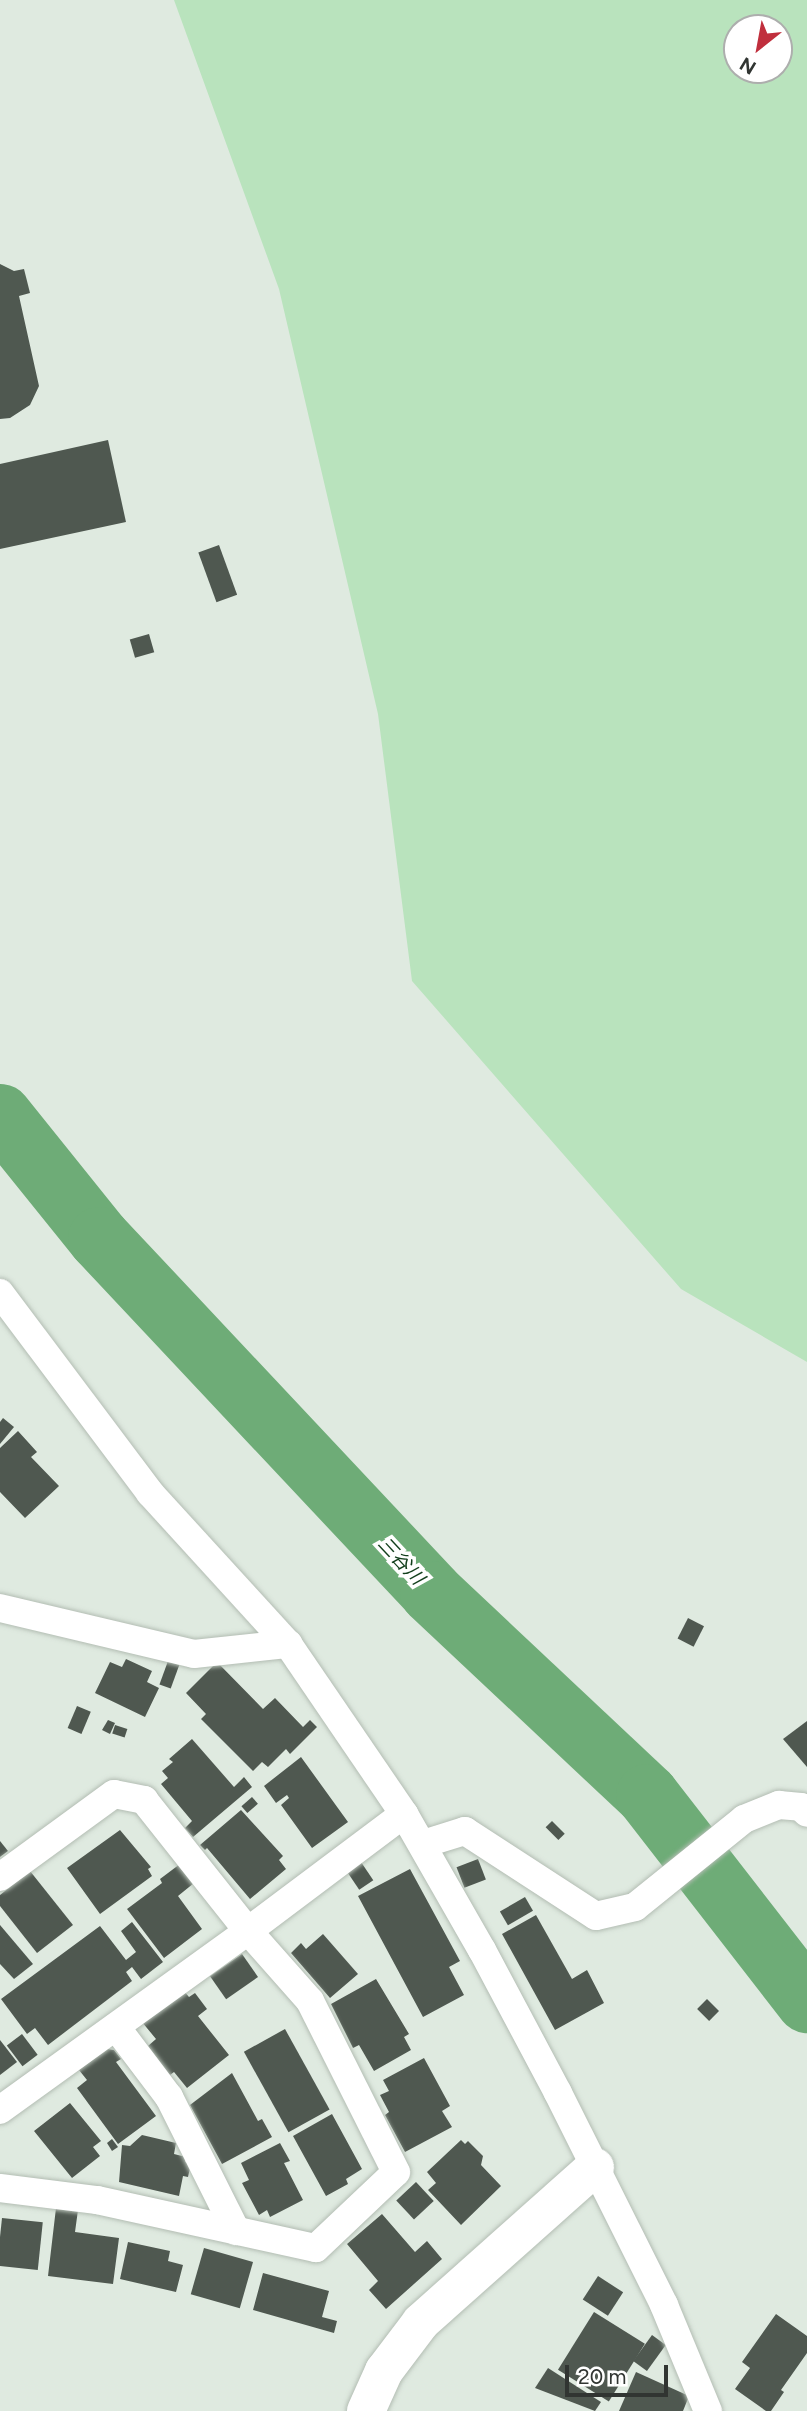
<!DOCTYPE html>
<meta charset="utf-8">
<style>
body{margin:0}
#map{position:relative;width:807px;height:2411px;overflow:hidden;background:#dfeae0;font-family:Figtree,"Noto Sans JP",sans-serif}
div>[style]{position:absolute}
.green>*{inset:0;background:#b9e3bd}
.river>*{height:63px;margin:-31.5px;padding:0 31.5px;transform-origin:31.5px;border-radius:31.5px;background:#6eac77}
.building>*{inset:0;background:#4f5850;transform-origin:0 0}
.roads{filter:drop-shadow(0 0 2px #b3bdb3) drop-shadow(0 0 2px #b3bdb3)}
.street>*{height:28px;margin:-14px;padding:0 14px;transform-origin:14px;border-radius:14px;background:#fff}
.secondary>*{height:38px;margin:-19px;padding:0 19px;transform-origin:19px;border-radius:19px;background:#fff}
span{translate:-50% -50%;white-space:nowrap;text-align:center;line-height:1.15;-webkit-text-stroke:7px #fff;paint-order:stroke}
.water-label{font-size:19px;color:#123f1c;font-style:italic}
.north{position:absolute;left:723px;top:14px;width:70px;height:70px;box-sizing:border-box;background:#fff;border:2px solid #adaead;border-radius:50%;rotate:211deg;font-size:19px;font-weight:700;line-height:28px;text-align:center;color:#313532}
.north::after{content:'';display:block;margin:auto;width:24px;height:32px;background:#c02f3d;clip-path:polygon(50% 0,100% 100%,50% 72%,0 100%)}
.scale{position:absolute;left:565px;top:2365px;width:103px;height:32px;box-sizing:border-box;border:4px solid #313532;border-top:0;padding-left:9px;font-size:21px;line-height:24px;white-space:nowrap;color:#313532;-webkit-text-stroke:5px #fff;paint-order:stroke}
</style>
<div id="map">
<div class="green">
<i style="clip-path:polygon(evenodd,174px 0,807px 0,807px 1362px,681px 1289px,412px 981px,378px 714px,279px 289px,174px 0,737px 28px,779px 28px,779px 70px,737px 70px,737px 28px)"></i>
</div>
<div class="river">
<i style="left:0;top:1115px;width:158px;rotate:51.2deg"></i>
<i style="left:99px;top:1238px;width:485px;rotate:46.8deg"></i>
<i style="left:431px;top:1592px;width:296px;rotate:43.2deg"></i>
<i style="left:647px;top:1795px;width:261px;rotate:52.2deg"></i>
</div>
<div class="building">
<i style="clip-path:polygon(0 264px,14px 271px,24px 269px,30px 293px,19px 296px,39px 386px,30px 405px,10px 418px,0 419px)"></i>
<i style="clip-path:polygon(108px 440px,126px 522px,0 549px,0 464px)"></i>
<i style="left:219px;top:545px;width:53px;height:22px;rotate:70deg"></i>
<i style="left:149px;top:634px;width:19px;height:20px;rotate:74deg"></i>
<i style="clip-path:polygon(3px 1418px,14px 1427px,0 1444px,0 1422px)"></i>
<i style="clip-path:polygon(18px 1431px,37px 1452px,31px 1457px,59px 1486px,25px 1518px,0 1492px,0 1448px)"></i>
<i style="left:688px;top:1618px;width:18px;height:23px;rotate:27deg"></i>
<i style="clip-path:polygon(126px 1659px,152px 1671px,147px 1682px,159px 1688px,145px 1717px,95px 1693px,110px 1662px,122px 1667px)"></i>
<i style="left:168px;top:1661px;width:12px;height:25px;rotate:20deg"></i>
<i style="clip-path:polygon(217px 1662px,263px 1709px,275px 1698px,303px 1727px,310px 1720px,317px 1727px,290px 1754px,286px 1749px,268px 1767px,262px 1762px,253px 1771px,201px 1719px,206px 1714px,186px 1693px)"></i>
<i style="left:77px;top:1706px;width:15px;height:24px;rotate:23deg"></i>
<i style="clip-path:polygon(108px 1720px,115px 1723px,110px 1734px,102px 1730px)"></i>
<i style="clip-path:polygon(807px 1721px,807px 1767px,783px 1739px)"></i>
<i style="left:115px;top:1725px;width:13px;height:9px;rotate:18deg"></i>
<i style="clip-path:polygon(192px 1739px,234px 1787px,244px 1777px,252px 1787px,193px 1837px,185px 1828px,192px 1821px,161px 1784px,168px 1778px,162px 1771px,173px 1762px,169px 1759px)"></i>
<i style="clip-path:polygon(301px 1757px,348px 1822px,312px 1848px,281px 1805px,289px 1798px,287px 1795px,276px 1803px,264px 1786px)"></i>
<i style="left:252px;top:1797px;width:9px;height:14px;rotate:49deg"></i>
<i style="clip-path:polygon(241px 1810px,283px 1856px,279px 1860px,286px 1869px,250px 1899px,207px 1848px,205px 1850px,200px 1845px)"></i>
<i style="left:552px;top:1821px;width:18px;height:9px;rotate:45deg"></i>
<i style="clip-path:polygon(120px 1830px,151px 1867px,148px 1869px,152px 1876px,100px 1914px,67px 1868px)"></i>
<i style="clip-path:polygon(0 1841px,8px 1851px,0 1857px)"></i>
<i style="left:478px;top:1859px;width:22px;height:23px;rotate:69deg"></i>
<i style="left:361px;top:1862px;width:22px;height:17px;rotate:56deg"></i>
<i style="clip-path:polygon(180px 1864px,194px 1883px,178px 1896px,202px 1929px,164px 1958px,127px 1909px,162px 1883px,160px 1879px)"></i>
<i style="clip-path:polygon(410px 1869px,460px 1961px,449px 1967px,464px 1995px,423px 2017px,358px 1896px)"></i>
<i style="clip-path:polygon(30px 1871px,73px 1925px,37px 1953px,0 1906px,0 1895px)"></i>
<i style="left:525px;top:1897px;width:16px;height:29px;rotate:60deg"></i>
<i style="clip-path:polygon(536px 1915px,572px 1979px,587px 1970px,604px 2003px,555px 2030px,502px 1934px)"></i>
<i style="clip-path:polygon(132px 1922px,163px 1962px,141px 1979px,132px 1967px,126px 1972px,132px 1981px,48px 2045px,35px 2028px,27px 2034px,1px 1999px,100px 1926px,126px 1960px,136px 1952px,121px 1931px)"></i>
<i style="clip-path:polygon(0 1925px,33px 1964px,14px 1979px,0 1964px)"></i>
<i style="clip-path:polygon(323px 1934px,358px 1974px,330px 1998px,291px 1953px,301px 1943px,306px 1949px)"></i>
<i style="left:242px;top:1954px;width:28px;height:39px;rotate:55deg"></i>
<i style="clip-path:polygon(376px 1979px,409px 2034px,404px 2037px,411px 2050px,374px 2071px,359px 2045px,353px 2048px,331px 2004px)"></i>
<i style="clip-path:polygon(183px 1990px,189px 1997px,195px 1993px,207px 2009px,198px 2016px,229px 2055px,187px 2088px,174px 2072px,170px 2075px,148px 2046px,156px 2039px,142px 2022px)"></i>
<i style="left:707px;top:1999px;width:17px;height:14px;rotate:45deg"></i>
<i style="left:285px;top:2029px;width:92px;height:47px;rotate:61deg"></i>
<i style="left:22px;top:2034px;width:26px;height:19px;rotate:53deg"></i>
<i style="clip-path:polygon(0 2040px,17px 2062px,0 2075px)"></i>
<i style="clip-path:polygon(107px 2049px,114px 2050px,121px 2059px,116px 2062px,156px 2116px,118px 2144px,77px 2088px,87px 2080px,79px 2070px)"></i>
<i style="clip-path:polygon(424px 2058px,450px 2106px,442px 2111px,452px 2127px,405px 2152px,385px 2115px,389px 2112px,380px 2095px,389px 2091px,383px 2080px)"></i>
<i style="clip-path:polygon(232px 2073px,258px 2121px,262px 2119px,272px 2137px,222px 2164px,190px 2105px)"></i>
<i style="clip-path:polygon(70px 2103px,101px 2141px,93px 2147px,100px 2156px,72px 2178px,34px 2131px)"></i>
<i style="clip-path:polygon(332px 2114px,362px 2169px,346px 2179px,348px 2184px,326px 2196px,293px 2136px)"></i>
<i style="clip-path:polygon(142px 2135px,176px 2143px,174px 2154px,186px 2157px,185px 2162px,191px 2164px,188px 2177px,183px 2176px,179px 2196px,119px 2182px,122px 2145px,130px 2146px)"></i>
<i style="clip-path:polygon(112px 2139px,118px 2147px,112px 2151px,107px 2143px)"></i>
<i style="clip-path:polygon(461px 2140px,465px 2144px,468px 2141px,483px 2156px,481px 2165px,501px 2186px,461px 2225px,428px 2190px,436px 2183px,427px 2172px)"></i>
<i style="clip-path:polygon(280px 2143px,290px 2161px,284px 2163px,303px 2200px,270px 2217px,267px 2210px,259px 2215px,242px 2183px,249px 2180px,241px 2163px)"></i>
<i style="left:416px;top:2182px;width:26px;height:27px;rotate:47deg"></i>
<i style="clip-path:polygon(56px 2208px,78px 2210px,75px 2232px,119px 2238px,113px 2284px,48px 2276px)"></i>
<i style="clip-path:polygon(382px 2214px,415px 2252px,427px 2241px,442px 2259px,386px 2309px,369px 2290px,378px 2281px,347px 2244px)"></i>
<i style="left:2px;top:2218px;width:41px;height:48px;rotate:6deg"></i>
<i style="clip-path:polygon(128px 2242px,170px 2251px,168px 2261px,183px 2265px,176px 2292px,120px 2279px)"></i>
<i style="left:204px;top:2248px;width:51px;height:48px;rotate:16deg"></i>
<i style="clip-path:polygon(263px 2273px,329px 2291px,322px 2317px,337px 2321px,334px 2333px,253px 2310px)"></i>
<i style="left:598px;top:2276px;width:30px;height:28px;rotate:33deg"></i>
<i style="left:594px;top:2312px;width:60px;height:68px;rotate:32deg"></i>
<i style="clip-path:polygon(776px 2314px,807px 2336px,807px 2353px,781px 2390px,784px 2392px,771px 2411px,766px 2411px,735px 2389px,750px 2368px,742px 2362px)"></i>
<i style="left:652px;top:2335px;width:17px;height:32px;rotate:36deg"></i>
<i style="clip-path:polygon(548px 2368px,601px 2402px,595px 2411px,535px 2388px)"></i>
<i style="clip-path:polygon(636px 2372px,689px 2396px,683px 2411px,619px 2411px)"></i>
</div>
<div class="roads">
<div class="street">
<i style="left:0;top:1293px;width:250px;rotate:53.1deg"></i>
<i style="left:150px;top:1493px;width:205px;rotate:47.6deg"></i>
<i style="left:288px;top:1644px;width:206px;rotate:55.7deg"></i>
<i style="left:404px;top:1814px;width:157px;rotate:60.2deg"></i>
<i style="left:482px;top:1950px;width:162px;rotate:62deg"></i>
<i style="left:558px;top:2093px;width:237px;rotate:63.4deg"></i>
<i style="left:664px;top:2305px;width:115px;rotate:67.5deg"></i>
<i style="left:0;top:1608px;width:199px;rotate:13.3deg"></i>
<i style="left:194px;top:1654px;width:95px;rotate:-6.1deg"></i>
<i style="left:423px;top:1844px;width:44px;rotate:-17.2deg"></i>
<i style="left:465px;top:1831px;width:156px;rotate:33deg"></i>
<i style="left:596px;top:1916px;width:40px;rotate:-13deg"></i>
<i style="left:635px;top:1907px;width:140px;rotate:-38.9deg"></i>
<i style="left:744px;top:1819px;width:38px;rotate:-22deg"></i>
<i style="left:779px;top:1805px;width:22px;rotate:5deg"></i>
<i style="left:801px;top:1807px;width:8px;rotate:45deg"></i>
<i style="left:0;top:1877px;width:141px;rotate:-36.1deg"></i>
<i style="left:114px;top:1794px;width:31px;rotate:11deg"></i>
<i style="left:144px;top:1800px;width:167px;rotate:51.6deg"></i>
<i style="left:248px;top:1931px;width:306px;rotate:144.2deg"></i>
<i style="left:116px;top:2027px;width:88px;rotate:52.9deg"></i>
<i style="left:169px;top:2097px;width:150px;rotate:63.4deg"></i>
<i style="left:0;top:2188px;width:98px;rotate:7.1deg"></i>
<i style="left:97px;top:2200px;width:224px;rotate:12.4deg"></i>
<i style="left:316px;top:2248px;width:110px;rotate:-43.5deg"></i>
<i style="left:396px;top:2172px;width:191px;rotate:-116.7deg"></i>
<i style="left:310px;top:2001px;width:94px;rotate:-131.5deg"></i>
<i style="left:248px;top:1931px;width:195px;rotate:-36.9deg"></i>
</div>
<div class="secondary">
<i style="left:366px;top:2411px;width:44px;rotate:-65.8deg"></i>
<i style="left:384px;top:2371px;width:61px;rotate:-52.9deg"></i>
<i style="left:421px;top:2322px;width:233px;rotate:-41.7deg"></i>
</div>
</div>
<div class="water-label">
<span style="left:401px;top:1561px;rotate:47deg">三谷川</span>
</div>
<div class="north">N</div>
<div class="scale">20 m</div>
</div>
